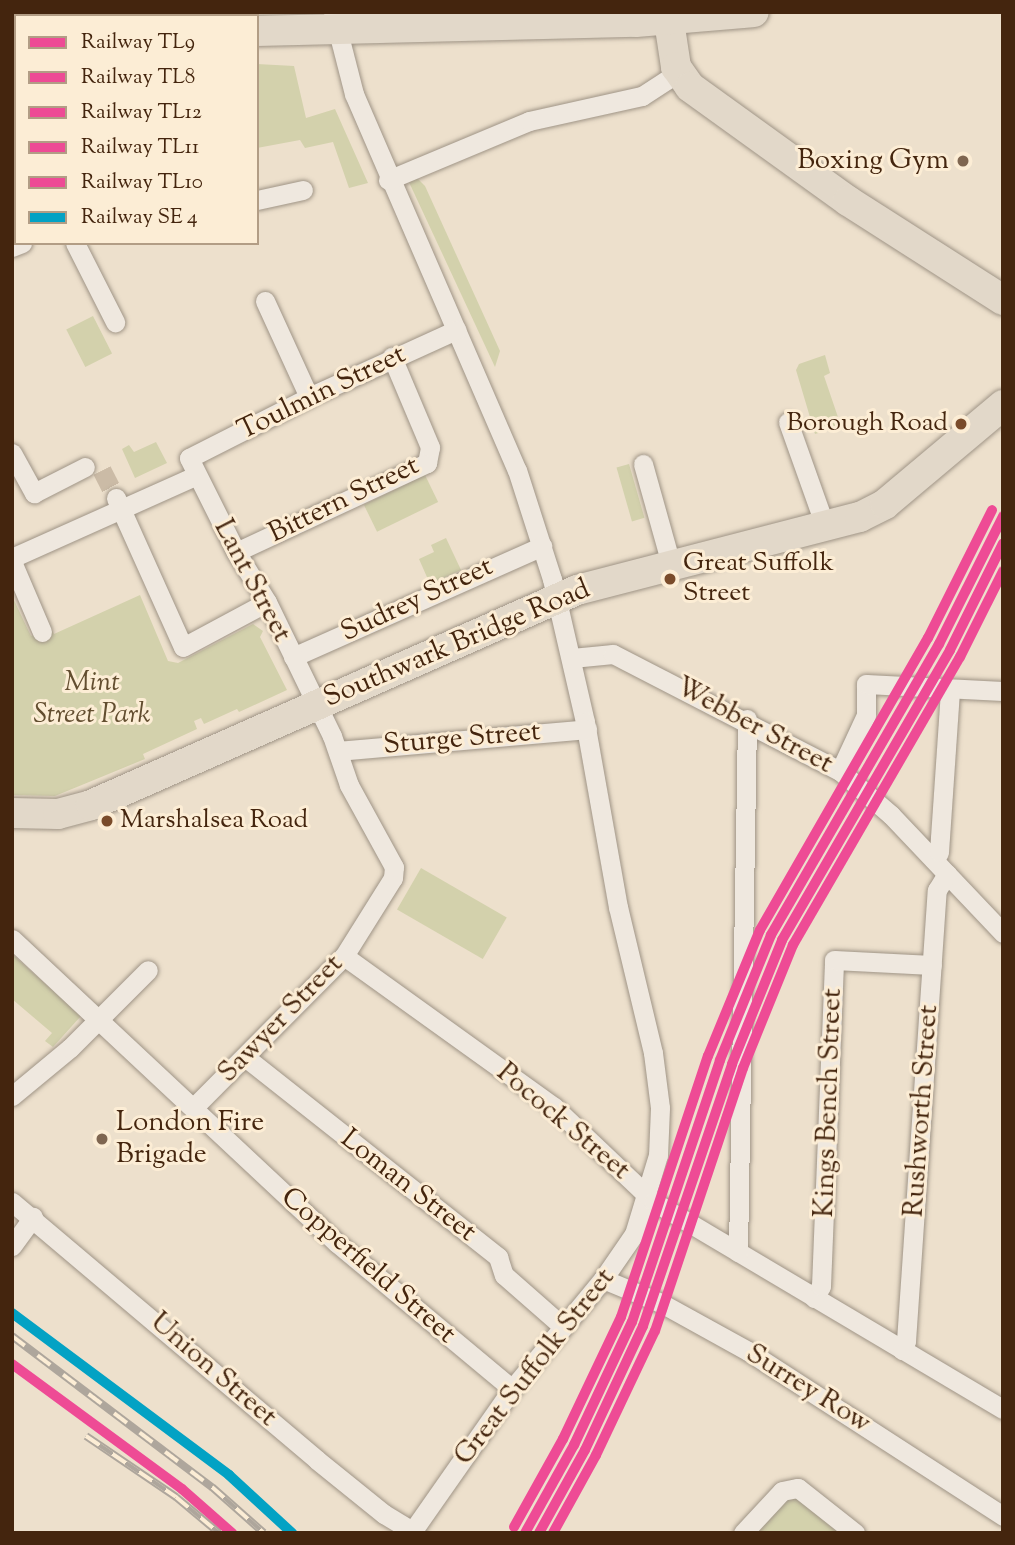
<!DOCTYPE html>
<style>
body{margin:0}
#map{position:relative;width:1015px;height:1545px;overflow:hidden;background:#ede0cc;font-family:"Sorts Mill Goudy",serif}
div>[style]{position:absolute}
.green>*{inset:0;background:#d3d1ac;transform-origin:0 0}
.minor-tunnel>*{height:19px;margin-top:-9.5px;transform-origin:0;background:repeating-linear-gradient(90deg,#cbbba6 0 19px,transparent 0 29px)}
.roads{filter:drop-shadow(0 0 2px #9f9486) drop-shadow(0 0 2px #9f9486)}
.minor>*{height:19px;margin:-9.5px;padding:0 9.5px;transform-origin:9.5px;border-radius:9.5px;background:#efe8df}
.primary>*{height:30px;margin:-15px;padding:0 15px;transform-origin:15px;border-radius:15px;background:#e2d8c9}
.rail>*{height:8px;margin-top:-4px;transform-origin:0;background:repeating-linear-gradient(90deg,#fcedd5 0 16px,#aea69c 0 32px);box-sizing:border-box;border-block:2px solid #aea69c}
.rail-1>*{height:10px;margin:-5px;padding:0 5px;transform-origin:5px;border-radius:5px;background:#ee4b95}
.rail-2>*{height:10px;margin:-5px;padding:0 5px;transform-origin:5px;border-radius:5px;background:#ee4b95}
.rail-3>*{height:10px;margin:-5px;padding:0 5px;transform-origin:5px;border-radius:5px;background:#ee4b95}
.rail-4>*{height:10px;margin:-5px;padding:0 5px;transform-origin:5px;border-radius:5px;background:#ee4b95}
.rail-5>*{height:10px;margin:-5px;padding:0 5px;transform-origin:5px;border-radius:5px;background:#ee4b95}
.rail-6>*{height:10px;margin:-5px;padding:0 5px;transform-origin:5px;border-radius:5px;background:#03a2c4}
.dots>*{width:19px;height:19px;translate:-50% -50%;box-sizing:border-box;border:4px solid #fcedd5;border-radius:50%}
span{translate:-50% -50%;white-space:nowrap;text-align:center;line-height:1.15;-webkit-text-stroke:6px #fcedd5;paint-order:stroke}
.bus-label{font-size:26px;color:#44250e}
.right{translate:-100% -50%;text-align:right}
.left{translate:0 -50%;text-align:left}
.poi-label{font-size:28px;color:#44250e}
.street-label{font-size:28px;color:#44250e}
.park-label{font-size:28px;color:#624d2f;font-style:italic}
.frame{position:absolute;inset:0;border:14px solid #44250e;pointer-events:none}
.legend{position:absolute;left:14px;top:14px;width:245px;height:231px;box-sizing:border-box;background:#fcedd5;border:2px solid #b29d85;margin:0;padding:9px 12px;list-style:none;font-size:21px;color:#44250e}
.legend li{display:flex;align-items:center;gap:14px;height:35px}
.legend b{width:35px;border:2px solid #b29d85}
</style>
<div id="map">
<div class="green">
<i style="clip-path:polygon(257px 64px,294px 66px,306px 118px,335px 109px,368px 183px,349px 188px,333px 142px,305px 148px,300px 140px,257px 148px)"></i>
<i style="clip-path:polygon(417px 178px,425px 186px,500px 351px,495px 367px,408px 180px)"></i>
<i style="left:93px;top:316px;width:42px;height:30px;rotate:63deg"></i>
<i style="clip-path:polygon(825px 355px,830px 373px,824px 376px,841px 426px,815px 434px,796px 370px,799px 364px)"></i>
<i style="clip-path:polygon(156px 442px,167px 463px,135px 478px,122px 449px,129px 445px,134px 452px)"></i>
<i style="left:629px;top:464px;width:56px;height:13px;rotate:74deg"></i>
<i style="left:425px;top:475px;width:30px;height:68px;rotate:64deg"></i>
<i style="clip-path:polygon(446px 538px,461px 570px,430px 584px,419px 559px,434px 552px,431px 545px)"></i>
<i style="clip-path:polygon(140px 595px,168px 661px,178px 663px,253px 624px,263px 631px,260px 637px,287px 690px,239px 712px,237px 709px,204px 724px,201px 718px,194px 721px,197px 729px,143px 754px,145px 759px,55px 796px,12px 795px,12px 596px,31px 636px,51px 628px,54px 634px)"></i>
<i style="left:421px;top:868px;width:99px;height:48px;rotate:30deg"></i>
<i style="clip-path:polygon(12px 954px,81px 1016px,53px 1047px,45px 1041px,52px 1033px,12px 999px)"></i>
<i style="clip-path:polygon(790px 1494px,844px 1533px,750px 1533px)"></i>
</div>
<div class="minor-tunnel">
<i style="left:102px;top:470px;width:31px;rotate:63deg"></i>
</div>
<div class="roads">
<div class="minor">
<i style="left:333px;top:12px;width:85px;rotate:75.6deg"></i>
<i style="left:354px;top:94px;width:410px;rotate:66.6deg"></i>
<i style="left:517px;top:470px;width:114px;rotate:72.2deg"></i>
<i style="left:552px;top:579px;width:147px;rotate:77deg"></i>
<i style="left:585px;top:722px;width:188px;rotate:79.9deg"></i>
<i style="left:618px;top:907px;width:150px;rotate:76.5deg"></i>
<i style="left:653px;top:1053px;width:55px;rotate:82.7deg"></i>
<i style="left:660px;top:1108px;width:47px;rotate:92.4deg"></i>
<i style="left:658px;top:1155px;width:83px;rotate:106.9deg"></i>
<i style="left:634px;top:1234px;width:55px;rotate:124.6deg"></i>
<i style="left:603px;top:1279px;width:143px;rotate:129.6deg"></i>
<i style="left:512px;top:1389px;width:176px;rotate:125deg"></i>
<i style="left:219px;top:16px;width:4px;rotate:-90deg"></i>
<i style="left:388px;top:180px;width:153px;rotate:-22.7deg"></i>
<i style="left:529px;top:121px;width:116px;rotate:-12.5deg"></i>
<i style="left:642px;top:96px;width:44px;rotate:-33deg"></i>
<i style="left:257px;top:200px;width:47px;rotate:-12.3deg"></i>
<i style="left:75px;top:243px;width:89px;rotate:63.1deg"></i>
<i style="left:12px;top:247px;width:11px;rotate:-22deg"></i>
<i style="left:265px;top:301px;width:106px;rotate:65.4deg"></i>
<i style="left:788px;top:422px;width:114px;rotate:70.4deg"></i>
<i style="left:12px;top:453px;width:46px;rotate:61.2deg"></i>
<i style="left:34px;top:493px;width:57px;rotate:-27deg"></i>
<i style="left:643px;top:464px;width:104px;rotate:74.4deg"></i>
<i style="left:116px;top:498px;width:163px;rotate:65.8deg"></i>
<i style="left:183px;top:647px;width:95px;rotate:-28.2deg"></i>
<i style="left:236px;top:552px;width:211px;rotate:-25deg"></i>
<i style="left:427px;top:463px;width:16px;rotate:-79deg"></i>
<i style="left:430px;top:447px;width:98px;rotate:-112.9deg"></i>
<i style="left:42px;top:632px;width:74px;rotate:-113.1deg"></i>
<i style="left:13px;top:564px;width:7px;rotate:-82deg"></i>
<i style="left:14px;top:557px;width:198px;rotate:-24.1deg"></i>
<i style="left:293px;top:657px;width:273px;rotate:-24deg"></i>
<i style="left:572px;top:658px;width:41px;rotate:-5.6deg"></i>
<i style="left:613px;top:654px;width:255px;rotate:27.3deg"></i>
<i style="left:840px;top:771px;width:67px;rotate:40.8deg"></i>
<i style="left:891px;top:815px;width:163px;rotate:46.5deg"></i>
<i style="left:338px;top:751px;width:250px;rotate:-5deg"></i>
<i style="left:840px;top:771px;width:62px;rotate:-65.1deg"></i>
<i style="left:866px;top:715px;width:31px;rotate:-90deg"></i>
<i style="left:866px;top:684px;width:137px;rotate:2.9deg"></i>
<i style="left:934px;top:860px;width:9px;rotate:-58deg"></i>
<i style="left:939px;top:852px;width:163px;rotate:-86.1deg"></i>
<i style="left:12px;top:939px;width:445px;rotate:43.1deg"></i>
<i style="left:337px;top:1243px;width:228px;rotate:39.8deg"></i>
<i style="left:344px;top:956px;width:259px;rotate:35.7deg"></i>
<i style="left:554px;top:1107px;width:138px;rotate:43.5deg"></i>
<i style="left:654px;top:1202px;width:406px;rotate:30.7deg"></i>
<i style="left:245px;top:1057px;width:323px;rotate:38.3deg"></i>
<i style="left:498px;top:1257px;width:19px;rotate:72deg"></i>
<i style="left:504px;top:1275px;width:76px;rotate:41.3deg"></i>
<i style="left:12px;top:1096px;width:75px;rotate:-39.6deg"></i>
<i style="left:70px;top:1048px;width:110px;rotate:-45deg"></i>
<i style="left:195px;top:1106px;width:211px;rotate:-45.2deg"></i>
<i style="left:344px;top:956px;width:92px;rotate:-57.9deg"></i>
<i style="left:393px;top:878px;width:11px;rotate:-85deg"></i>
<i style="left:394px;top:867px;width:94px;rotate:-118.8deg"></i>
<i style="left:349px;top:785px;width:52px;rotate:-109.1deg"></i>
<i style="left:332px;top:736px;width:149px;rotate:-115.9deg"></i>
<i style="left:267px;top:602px;width:59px;rotate:-121.8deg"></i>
<i style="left:236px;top:552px;width:105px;rotate:-116.6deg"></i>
<i style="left:189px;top:458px;width:135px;rotate:-26.9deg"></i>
<i style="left:309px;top:397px;width:162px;rotate:-24.5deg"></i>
<i style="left:12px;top:1202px;width:399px;rotate:40.2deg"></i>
<i style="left:317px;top:1460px;width:86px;rotate:38.9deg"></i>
<i style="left:384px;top:1514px;width:37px;rotate:31deg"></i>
<i style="left:12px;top:1246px;width:36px;rotate:-54deg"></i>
<i style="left:738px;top:1252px;width:533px;rotate:-89.03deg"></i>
<i style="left:603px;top:1279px;width:63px;rotate:22.5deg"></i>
<i style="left:661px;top:1303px;width:99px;rotate:28.9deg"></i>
<i style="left:748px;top:1351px;width:304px;rotate:32.9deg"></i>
<i style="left:814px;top:1298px;width:14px;rotate:-60deg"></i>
<i style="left:821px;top:1286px;width:326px;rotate:-87.7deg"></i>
<i style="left:834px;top:960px;width:98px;rotate:2.9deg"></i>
<i style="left:902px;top:1350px;width:10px;rotate:-66deg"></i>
<i style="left:906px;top:1341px;width:452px;rotate:-86.1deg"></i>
<i style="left:937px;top:890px;width:19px;rotate:-58deg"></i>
<i style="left:743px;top:1533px;width:57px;rotate:-47.1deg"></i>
<i style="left:782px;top:1491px;width:16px;rotate:-11deg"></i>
<i style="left:798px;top:1488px;width:73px;rotate:38.3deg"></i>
</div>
<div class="primary">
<i style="left:669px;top:21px;width:47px;rotate:81.3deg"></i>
<i style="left:676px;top:67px;width:24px;rotate:55deg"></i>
<i style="left:690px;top:87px;width:195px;rotate:35.8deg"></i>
<i style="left:848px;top:201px;width:184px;rotate:32.6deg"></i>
<i style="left:12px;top:24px;width:4px"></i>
<i style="left:257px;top:31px;width:379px;rotate:-1.4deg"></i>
<i style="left:636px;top:22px;width:118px;rotate:-4.8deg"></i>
<i style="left:12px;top:813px;width:46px;rotate:1.2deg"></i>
<i style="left:58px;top:814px;width:34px;rotate:-15deg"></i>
<i style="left:91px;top:805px;width:531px;rotate:-23.86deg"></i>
<i style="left:577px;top:590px;width:292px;rotate:-14.5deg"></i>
<i style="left:860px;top:517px;width:28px;rotate:-27deg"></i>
<i style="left:885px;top:504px;width:154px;rotate:-40deg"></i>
</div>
</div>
<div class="rail">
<i style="left:12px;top:1336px;width:251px;rotate:37.1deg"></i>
<i style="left:212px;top:1487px;width:69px;rotate:41.5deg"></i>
<i style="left:86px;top:1436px;width:109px;rotate:34.1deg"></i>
<i style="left:176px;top:1497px;width:56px;rotate:39.9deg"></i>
</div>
<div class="rail-1">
<i style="left:525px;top:1533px;width:101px;rotate:-60.9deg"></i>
<i style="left:574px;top:1445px;width:136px;rotate:-64.8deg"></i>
<i style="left:632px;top:1322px;width:276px;rotate:-71.4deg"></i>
<i style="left:720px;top:1060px;width:135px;rotate:-67.8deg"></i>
<i style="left:771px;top:935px;width:336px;rotate:-60deg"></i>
<i style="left:939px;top:644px;width:143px;rotate:-63.4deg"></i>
</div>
<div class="rail-2">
<i style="left:539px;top:1533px;width:95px;rotate:-61deg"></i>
<i style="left:585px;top:1450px;width:137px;rotate:-64.9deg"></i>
<i style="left:643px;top:1326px;width:277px;rotate:-71.2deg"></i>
<i style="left:732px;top:1064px;width:134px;rotate:-68deg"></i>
<i style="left:782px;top:940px;width:335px;rotate:-59.9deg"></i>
<i style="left:950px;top:650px;width:119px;rotate:-63.6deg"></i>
</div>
<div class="rail-3">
<i style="left:514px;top:1527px;width:101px;rotate:-60.9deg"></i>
<i style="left:563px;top:1439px;width:135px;rotate:-64.6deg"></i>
<i style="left:621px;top:1317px;width:275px;rotate:-71.6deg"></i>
<i style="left:708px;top:1056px;width:136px;rotate:-67.6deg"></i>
<i style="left:760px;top:930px;width:337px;rotate:-60.1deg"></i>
<i style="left:928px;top:638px;width:143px;rotate:-63.4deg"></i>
</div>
<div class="rail-4">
<i style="left:553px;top:1533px;width:89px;rotate:-61.1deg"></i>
<i style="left:596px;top:1455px;width:137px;rotate:-64.6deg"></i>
<i style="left:655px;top:1331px;width:277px;rotate:-71.5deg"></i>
<i style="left:743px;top:1068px;width:133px;rotate:-67.9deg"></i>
<i style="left:793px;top:945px;width:333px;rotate:-59.9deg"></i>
<i style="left:960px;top:657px;width:96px;rotate:-63.4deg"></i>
</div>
<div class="rail-5">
<i style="left:12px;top:1364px;width:211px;rotate:36.3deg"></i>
<i style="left:182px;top:1489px;width:67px;rotate:41.3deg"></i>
</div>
<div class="rail-6">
<i style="left:12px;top:1313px;width:271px;rotate:36.7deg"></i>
<i style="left:229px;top:1475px;width:86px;rotate:42.6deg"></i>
</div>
<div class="dots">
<i style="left:963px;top:161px;background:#7f6650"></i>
<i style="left:961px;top:424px;background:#7a4b2a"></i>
<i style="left:670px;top:579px;background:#7a4b2a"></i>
<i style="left:107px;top:821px;background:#7a4b2a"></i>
<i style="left:102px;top:1139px;background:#7f6650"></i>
</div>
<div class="bus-label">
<span class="right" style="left:948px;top:424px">Borough Road</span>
<span class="left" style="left:683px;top:579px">Great Suffolk<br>Street</span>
<span class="left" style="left:120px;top:821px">Marshalsea Road</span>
</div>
<div class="poi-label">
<span class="right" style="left:949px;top:161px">Boxing Gym</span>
<span class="left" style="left:116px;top:1139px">London Fire<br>Brigade</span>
</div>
<div class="street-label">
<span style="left:322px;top:393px;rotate:-26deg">Toulmin Street</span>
<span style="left:344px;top:500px;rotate:-26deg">Bittern Street</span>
<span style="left:252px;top:581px;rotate:62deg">Lant Street</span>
<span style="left:417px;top:600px;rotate:-25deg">Sudrey Street</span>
<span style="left:457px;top:644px;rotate:-23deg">Southwark Bridge Road</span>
<span style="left:754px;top:726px;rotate:28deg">Webber Street</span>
<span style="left:462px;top:739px;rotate:-5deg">Sturge Street</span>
<span style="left:281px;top:1019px;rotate:-46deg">Sawyer Street</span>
<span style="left:829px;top:1103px;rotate:-88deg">Kings Bench Street</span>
<span style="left:922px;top:1111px;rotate:-86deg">Rushworth Street</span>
<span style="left:563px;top:1122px;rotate:40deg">Pocock Street</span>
<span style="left:408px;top:1186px;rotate:38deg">Loman Street</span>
<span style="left:368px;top:1266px;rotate:41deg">Copperfield Street</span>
<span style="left:535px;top:1367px;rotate:-52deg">Great Suffolk Street</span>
<span style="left:213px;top:1370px;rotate:41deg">Union Street</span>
<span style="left:808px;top:1389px;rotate:32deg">Surrey Row</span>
</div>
<div class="park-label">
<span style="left:92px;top:699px">Mint<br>Street Park</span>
</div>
<div class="frame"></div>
<ul class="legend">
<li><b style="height:9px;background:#ee4b95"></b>Railway TL9</li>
<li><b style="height:9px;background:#ee4b95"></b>Railway TL8</li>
<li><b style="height:9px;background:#ee4b95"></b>Railway TL12</li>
<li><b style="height:9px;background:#ee4b95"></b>Railway TL11</li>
<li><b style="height:9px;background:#ee4b95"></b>Railway TL10</li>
<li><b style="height:9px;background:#03a2c4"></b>Railway SE 4</li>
</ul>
</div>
